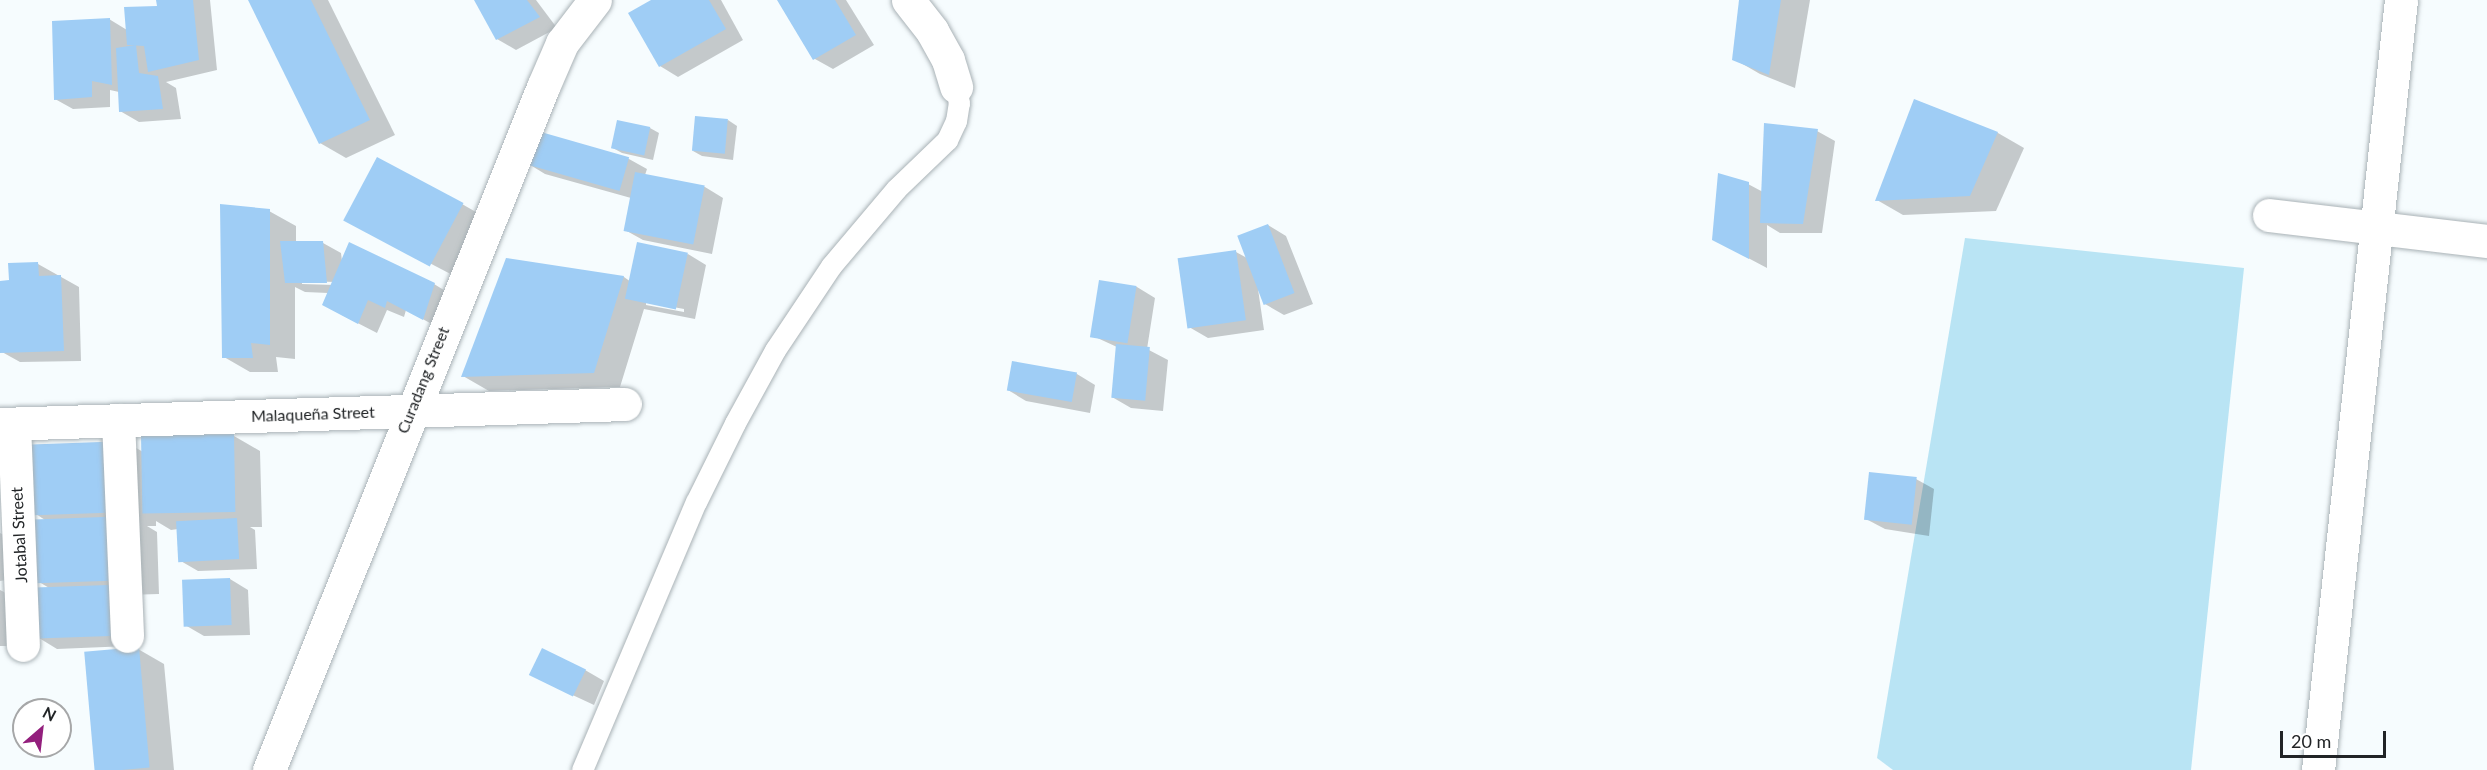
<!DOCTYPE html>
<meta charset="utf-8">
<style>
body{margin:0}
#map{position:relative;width:2487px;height:770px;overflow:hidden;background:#f6fcfe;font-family:Lato,sans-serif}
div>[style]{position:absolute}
.green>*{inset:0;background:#b9e4f4}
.shadow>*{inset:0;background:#0003}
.building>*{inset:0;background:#9fcdf5;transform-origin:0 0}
.roads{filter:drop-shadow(0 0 2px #a9b2b6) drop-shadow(0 0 2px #a9b2b6)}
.lane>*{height:21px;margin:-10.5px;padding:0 10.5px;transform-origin:10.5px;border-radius:10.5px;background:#fff}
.street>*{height:33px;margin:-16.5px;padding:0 16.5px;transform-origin:16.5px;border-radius:16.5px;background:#fff}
span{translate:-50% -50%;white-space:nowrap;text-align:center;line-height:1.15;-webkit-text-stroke:6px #fff;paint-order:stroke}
.street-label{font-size:16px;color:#212426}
.north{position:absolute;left:12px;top:698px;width:60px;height:60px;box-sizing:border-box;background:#fff;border:2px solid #a6a7a8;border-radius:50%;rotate:28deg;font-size:16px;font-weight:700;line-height:24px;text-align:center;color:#212426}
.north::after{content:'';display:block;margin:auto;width:21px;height:27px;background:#931f7d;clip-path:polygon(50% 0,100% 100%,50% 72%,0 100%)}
.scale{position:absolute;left:2280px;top:731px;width:106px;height:27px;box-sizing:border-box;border:3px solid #212426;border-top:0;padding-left:8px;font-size:18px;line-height:21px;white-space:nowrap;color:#212426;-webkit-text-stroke:4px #fff;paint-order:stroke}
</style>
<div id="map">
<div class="green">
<i style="clip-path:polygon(1965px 238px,2244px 268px,2191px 770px,1893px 770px,1877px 758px)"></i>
</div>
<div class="shadow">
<i style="clip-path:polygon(158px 0,210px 0,217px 70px,166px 82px,176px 88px,181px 119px,139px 122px,120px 111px,119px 92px,110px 90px,110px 107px,73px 109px,55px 99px,109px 19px,127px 30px,158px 7px)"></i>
<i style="clip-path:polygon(249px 0,328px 0,395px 135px,346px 158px,320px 143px)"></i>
<i style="clip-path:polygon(476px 0,536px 0,557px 28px,516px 50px,497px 39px)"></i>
<i style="clip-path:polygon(654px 0,721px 0,743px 40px,678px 77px,660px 66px)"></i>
<i style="clip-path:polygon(779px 0,846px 0,874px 45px,833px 69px,815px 59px)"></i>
<i style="clip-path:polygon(1741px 0,1810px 0,1795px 88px,1760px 74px,1734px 59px)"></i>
<i style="clip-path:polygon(1915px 100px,1998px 133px,2024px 148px,1996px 211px,1903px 215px,1877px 200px)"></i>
<i style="clip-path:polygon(728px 120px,737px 126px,733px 160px,702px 156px,693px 151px)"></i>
<i style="clip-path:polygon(650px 128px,659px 133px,653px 160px,622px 153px,613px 148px)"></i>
<i style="clip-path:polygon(1817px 131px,1835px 141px,1822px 233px,1780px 233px,1767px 225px,1767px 268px,1733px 250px,1748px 184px,1763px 192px)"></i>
<i style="clip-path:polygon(629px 159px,647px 169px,645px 175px,705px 187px,723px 198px,712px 254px,643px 240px,625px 230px,631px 198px,545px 174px,527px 163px)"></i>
<i style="clip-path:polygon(462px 204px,488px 219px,464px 281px,345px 219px)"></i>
<i style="clip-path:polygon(evenodd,269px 211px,296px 226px,296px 243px,323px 243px,341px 253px,342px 261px,434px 284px,452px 295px,441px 329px,406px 310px,404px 317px,387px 310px,377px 333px,342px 315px,328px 293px,305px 292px,295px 287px,295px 359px,276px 357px,278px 372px,250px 372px,224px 357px,269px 211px,302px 281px,335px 282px,335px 285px,302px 284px,302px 281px)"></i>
<i style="clip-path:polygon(1268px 225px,1286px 236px,1313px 304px,1284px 315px,1265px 304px,1258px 289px,1264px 330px,1208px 338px,1189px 327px,1236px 252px,1247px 258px)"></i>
<i style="clip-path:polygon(evenodd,688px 254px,706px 265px,695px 319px,644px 309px,620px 387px,489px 391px,463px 376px,507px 259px,624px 277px,631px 282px,688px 254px,646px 302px,684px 309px,684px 312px,646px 305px,646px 302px)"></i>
<i style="clip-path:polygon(38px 264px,79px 287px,81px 361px,20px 362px,2px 352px,0 282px,10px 282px)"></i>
<i style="clip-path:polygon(1100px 282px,1137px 287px,1155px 298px,1147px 349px,1168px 360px,1163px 411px,1131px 408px,1112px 397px,1117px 347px,1093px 336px)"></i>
<i style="clip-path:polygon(1077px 374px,1095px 385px,1090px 413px,1026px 401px,1008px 390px)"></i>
<i style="clip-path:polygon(234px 436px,260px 451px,262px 527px,250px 527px,255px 530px,257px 569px,198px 571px,179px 560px,178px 529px,171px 530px,156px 521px,156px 526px,147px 526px,157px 532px,159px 594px,127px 595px,129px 646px,57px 649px,39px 638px,51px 589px,39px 582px,45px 520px,36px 514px,128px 443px,143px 452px)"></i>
<i style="clip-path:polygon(1916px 479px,1934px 489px,1929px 536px,1885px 529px,1866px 519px)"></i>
<i style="clip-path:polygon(0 533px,4px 535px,6px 580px,0 581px)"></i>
<i style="clip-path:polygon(230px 579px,248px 590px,250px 635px,204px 636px,185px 625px)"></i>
<i style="clip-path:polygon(0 590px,6px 593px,8px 646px,0 646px)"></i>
<i style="clip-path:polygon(138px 649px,164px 664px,174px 770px,102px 770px,96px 767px)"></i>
<i style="clip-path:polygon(585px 670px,604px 681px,594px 705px,551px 685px)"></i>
</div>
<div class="building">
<i style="clip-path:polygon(156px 0,193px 0,199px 60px,148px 72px,144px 46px,127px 45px,124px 7px,157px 6px)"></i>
<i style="clip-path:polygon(248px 0,311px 0,370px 120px,319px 144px)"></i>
<i style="clip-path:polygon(474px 0,527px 0,540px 17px,496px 40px)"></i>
<i style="clip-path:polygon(651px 0,709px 0,726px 29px,659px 67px,628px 13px)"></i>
<i style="clip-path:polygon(777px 0,835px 0,856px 35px,813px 60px)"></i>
<i style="clip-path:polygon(1739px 0,1781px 0,1769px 75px,1732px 60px)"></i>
<i style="clip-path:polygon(110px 18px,112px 85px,92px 81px,92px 97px,54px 100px,52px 21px)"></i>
<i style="clip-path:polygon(136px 45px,139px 73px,158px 76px,163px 109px,119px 112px,116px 48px)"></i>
<i style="clip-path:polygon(1914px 99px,1998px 132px,1970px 196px,1875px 201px)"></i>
<i style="left:695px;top:116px;width:33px;height:35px;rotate:5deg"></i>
<i style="left:617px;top:120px;width:34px;height:29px;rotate:12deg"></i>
<i style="clip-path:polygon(1764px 123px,1818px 129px,1803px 224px,1760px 223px)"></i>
<i style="left:534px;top:130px;width:99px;height:35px;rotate:16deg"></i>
<i style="left:377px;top:157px;width:98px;height:72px;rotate:28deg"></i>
<i style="left:635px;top:172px;width:71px;height:60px;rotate:11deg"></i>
<i style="clip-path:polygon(1718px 173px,1749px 182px,1749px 259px,1712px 240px)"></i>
<i style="clip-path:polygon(220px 204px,270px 209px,270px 345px,251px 343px,253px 358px,222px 358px)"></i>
<i style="left:1268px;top:224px;width:74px;height:33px;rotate:69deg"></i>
<i style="clip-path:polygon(280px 241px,323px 241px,327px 283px,285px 283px)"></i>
<i style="clip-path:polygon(349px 242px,435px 283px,423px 320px,387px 301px,385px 308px,368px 300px,358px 324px,322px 305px)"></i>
<i style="left:637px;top:242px;width:52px;height:58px;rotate:12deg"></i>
<i style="left:1236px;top:250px;width:71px;height:59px;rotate:82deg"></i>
<i style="clip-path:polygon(506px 258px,624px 276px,594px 373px,461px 377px)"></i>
<i style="clip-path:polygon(38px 262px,39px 276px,61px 275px,64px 351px,0 353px,0 281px,9px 280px,8px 263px)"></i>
<i style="left:1099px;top:280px;width:38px;height:58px;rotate:9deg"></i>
<i style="left:1116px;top:344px;width:34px;height:54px;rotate:5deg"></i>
<i style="left:1012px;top:361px;width:66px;height:30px;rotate:10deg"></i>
<i style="left:234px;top:434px;width:78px;height:93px;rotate:89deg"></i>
<i style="left:128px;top:441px;width:71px;height:97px;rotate:88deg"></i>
<i style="left:1869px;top:472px;width:48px;height:48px;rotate:6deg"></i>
<i style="left:131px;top:516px;width:64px;height:97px;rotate:88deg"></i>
<i style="left:237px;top:518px;width:41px;height:61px;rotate:87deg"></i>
<i style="left:230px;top:578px;width:47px;height:48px;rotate:88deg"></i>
<i style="left:109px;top:585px;width:51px;height:74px;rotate:88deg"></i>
<i style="left:139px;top:647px;width:121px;height:55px;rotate:85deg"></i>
<i style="left:542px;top:648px;width:49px;height:30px;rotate:26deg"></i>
</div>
<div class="roads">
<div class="lane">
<i style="left:582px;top:770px;width:291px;rotate:-67deg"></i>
<i style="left:696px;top:502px;width:88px;rotate:-63.7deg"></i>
<i style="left:735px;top:423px;width:83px;rotate:-61.3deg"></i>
<i style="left:775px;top:350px;width:101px;rotate:-56.3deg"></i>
<i style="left:831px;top:266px;width:101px;rotate:-49.8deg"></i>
<i style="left:896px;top:189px;width:71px;rotate:-43.9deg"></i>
<i style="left:947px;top:140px;width:21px;rotate:-65deg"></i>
<i style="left:956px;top:121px;width:18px;rotate:-81deg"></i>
<i style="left:959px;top:103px;width:16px;rotate:-101deg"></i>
</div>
<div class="street">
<i style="left:908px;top:0;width:39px;rotate:52deg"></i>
<i style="left:932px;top:31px;width:33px;rotate:61deg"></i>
<i style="left:948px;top:60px;width:28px;rotate:73deg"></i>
<i style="left:2269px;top:215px;width:220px;rotate:6.8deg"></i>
<i style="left:118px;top:420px;width:216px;rotate:87.6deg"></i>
<i style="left:0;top:424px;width:625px;rotate:-1.83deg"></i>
<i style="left:14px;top:424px;width:221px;rotate:87.7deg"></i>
<i style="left:269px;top:770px;width:736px;rotate:-68.14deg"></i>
<i style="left:543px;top:87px;width:48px;rotate:-66.6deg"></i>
<i style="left:562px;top:43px;width:54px;rotate:-52.5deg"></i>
<i style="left:2318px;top:770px;width:774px;rotate:-83.85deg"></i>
</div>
</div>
<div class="street-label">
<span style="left:423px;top:380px;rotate:-68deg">Curadang Street</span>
<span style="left:313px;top:414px;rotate:-2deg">Malaqueña Street</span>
<span style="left:19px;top:535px;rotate:-93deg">Jotabal Street</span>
</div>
<div class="north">N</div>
<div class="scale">20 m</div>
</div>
